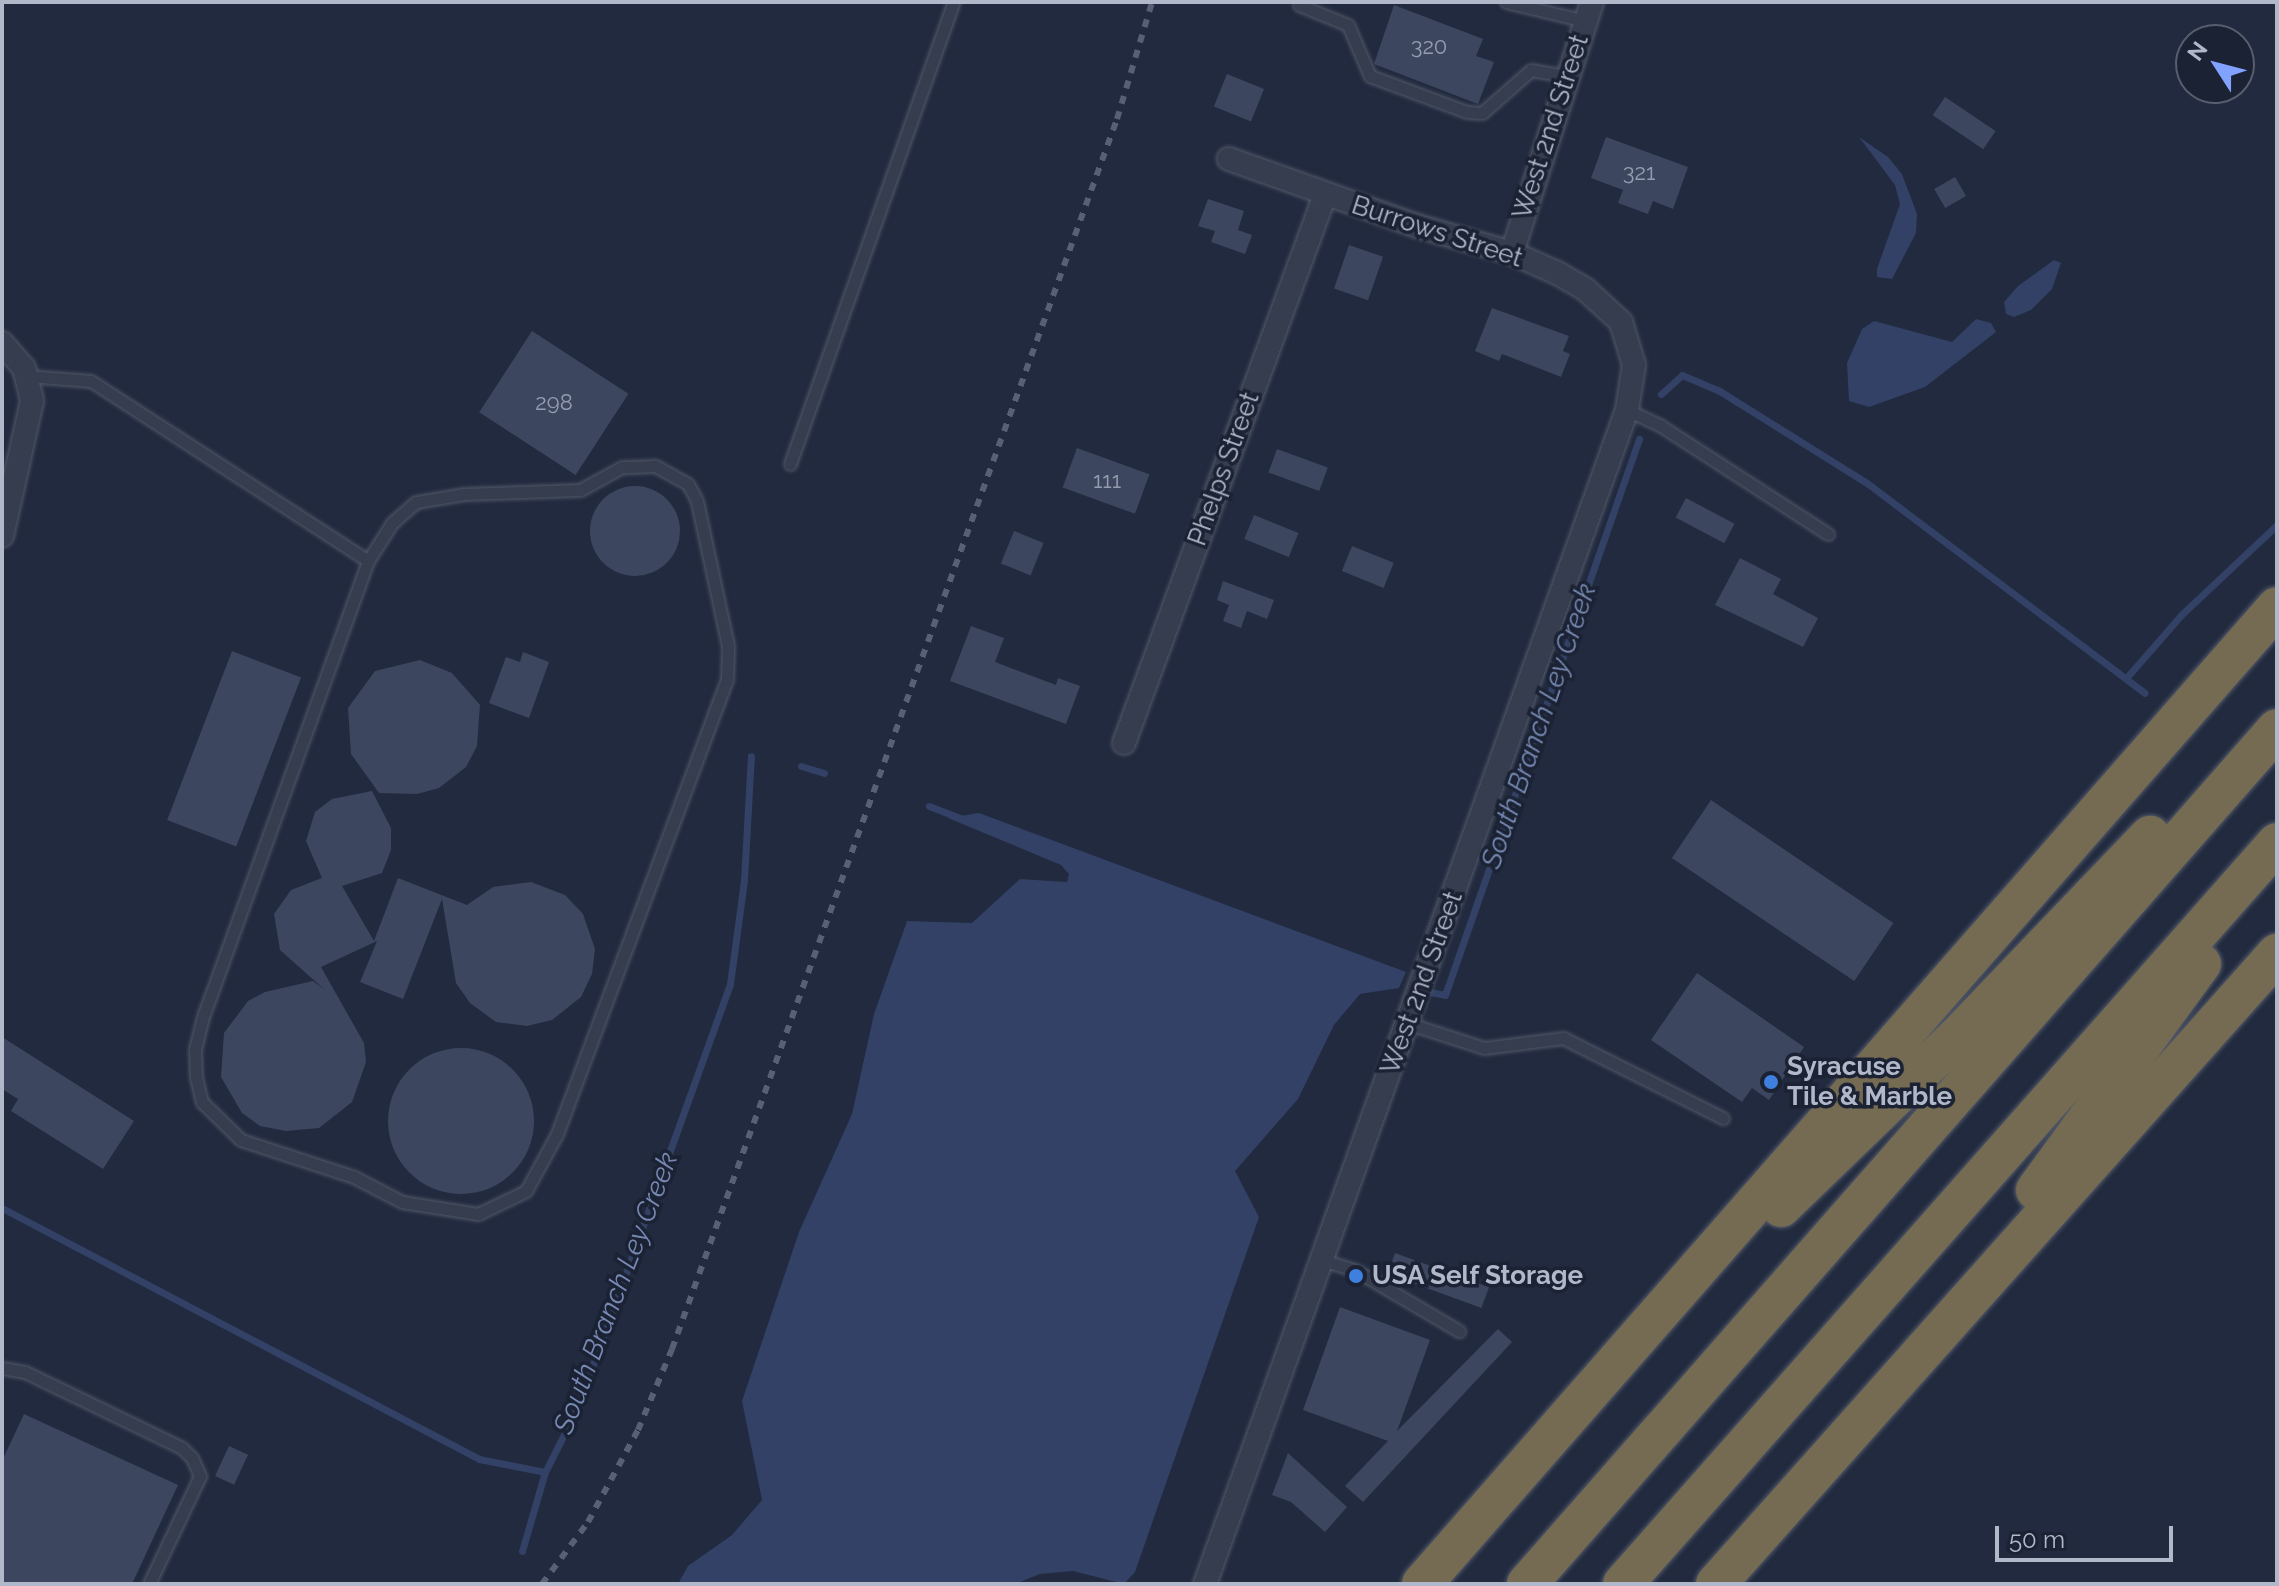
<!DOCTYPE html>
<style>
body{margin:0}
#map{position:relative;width:2279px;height:1586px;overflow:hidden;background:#212a3e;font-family:Raleway,sans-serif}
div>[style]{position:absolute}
.water>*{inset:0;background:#324165}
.stream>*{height:7px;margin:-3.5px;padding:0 3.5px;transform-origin:3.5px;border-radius:3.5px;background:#324165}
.building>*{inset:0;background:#3d465f;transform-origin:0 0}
.round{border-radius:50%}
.roads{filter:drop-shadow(0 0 2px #515869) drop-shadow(0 0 2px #515869)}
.lane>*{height:11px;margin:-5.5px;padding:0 5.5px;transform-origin:5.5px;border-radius:5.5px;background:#363d4e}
.street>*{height:22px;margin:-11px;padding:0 11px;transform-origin:11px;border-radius:11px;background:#363d4e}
.highway>*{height:40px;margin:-20px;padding:0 20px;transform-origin:20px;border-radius:20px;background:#756b52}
.rail>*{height:6px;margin-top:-3px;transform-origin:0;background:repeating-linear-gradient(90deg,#576075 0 8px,transparent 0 16px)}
.dots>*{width:22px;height:22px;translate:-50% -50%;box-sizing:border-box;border:4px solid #1b2233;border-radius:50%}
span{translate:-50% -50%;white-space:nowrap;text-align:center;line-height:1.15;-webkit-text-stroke:7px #1b2233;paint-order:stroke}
.number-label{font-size:22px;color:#949cae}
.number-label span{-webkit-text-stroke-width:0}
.street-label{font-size:26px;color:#b1b8c9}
.poi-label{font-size:26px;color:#b1b8c9;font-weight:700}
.left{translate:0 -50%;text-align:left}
.water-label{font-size:28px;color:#7789b3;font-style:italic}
.frame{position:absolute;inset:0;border:4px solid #b1b8c9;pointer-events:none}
.north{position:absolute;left:2175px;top:24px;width:80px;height:80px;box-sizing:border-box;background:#1b2233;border:2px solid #575e6f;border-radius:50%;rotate:306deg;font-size:22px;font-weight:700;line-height:32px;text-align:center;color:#b1b8c9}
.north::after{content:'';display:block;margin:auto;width:28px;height:36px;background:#81a2ff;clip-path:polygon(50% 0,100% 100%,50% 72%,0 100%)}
.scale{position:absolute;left:1995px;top:1526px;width:178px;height:36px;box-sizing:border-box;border:4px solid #b1b8c9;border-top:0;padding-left:10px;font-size:24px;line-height:28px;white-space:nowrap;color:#b1b8c9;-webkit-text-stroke:6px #1b2233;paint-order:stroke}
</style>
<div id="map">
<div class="water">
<i style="clip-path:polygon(1859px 137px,1888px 157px,1902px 174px,1917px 214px,1916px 233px,1892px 279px,1877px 277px,1877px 269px,1900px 204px,1895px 185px)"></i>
<i style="clip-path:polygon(2054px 260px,2061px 263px,2052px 289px,2031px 310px,2014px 317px,2006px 314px,2004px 302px,2018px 286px)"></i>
<i style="clip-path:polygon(1976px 319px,1991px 323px,1996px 332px,1925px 387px,1869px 407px,1849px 401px,1847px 363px,1862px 329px,1874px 321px,1952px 342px)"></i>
<i style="clip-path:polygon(979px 813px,1406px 972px,1399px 988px,1360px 994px,1334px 1025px,1298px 1099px,1235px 1171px,1259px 1217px,1135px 1572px,1124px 1584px,1073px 1571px,1040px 1574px,1015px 1584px,678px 1584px,688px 1566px,732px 1535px,762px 1500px,742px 1401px,799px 1232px,852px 1114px,874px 1014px,907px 921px,972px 923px,1020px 879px,1067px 882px,1069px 874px,1061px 865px,948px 818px)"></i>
</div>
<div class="stream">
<i style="left:1661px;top:394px;width:28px;rotate:-42deg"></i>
<i style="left:1682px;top:375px;width:39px;rotate:23deg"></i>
<i style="left:1718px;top:390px;width:176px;rotate:32deg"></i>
<i style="left:1867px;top:483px;width:348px;rotate:37.1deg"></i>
<i style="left:2127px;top:677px;width:82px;rotate:-48.9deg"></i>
<i style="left:2181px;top:615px;width:132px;rotate:-43.2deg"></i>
<i style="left:801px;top:766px;width:24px;rotate:17deg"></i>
<i style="left:929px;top:806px;width:34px;rotate:21deg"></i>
<i style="left:1425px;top:991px;width:20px;rotate:11deg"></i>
<i style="left:1445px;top:995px;width:589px;rotate:-70.77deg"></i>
<i style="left:2px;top:1208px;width:539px;rotate:27.75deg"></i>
<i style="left:479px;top:1459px;width:67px;rotate:11.1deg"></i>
<i style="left:545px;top:1472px;width:71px;rotate:-63.1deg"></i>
<i style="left:577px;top:1409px;width:452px;rotate:-70.2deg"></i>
<i style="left:730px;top:984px;width:105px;rotate:-82.3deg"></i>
<i style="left:744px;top:880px;width:124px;rotate:-86.8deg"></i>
<i style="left:522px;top:1551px;width:82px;rotate:-73.8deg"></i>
</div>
<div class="building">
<i style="clip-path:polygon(1394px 5px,1483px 39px,1476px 56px,1494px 62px,1478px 104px,1374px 64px)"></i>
<i style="left:1227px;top:74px;width:40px;height:35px;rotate:22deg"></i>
<i style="left:1945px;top:97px;width:61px;height:22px;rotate:34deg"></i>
<i style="clip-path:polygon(1606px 137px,1688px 167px,1673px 209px,1653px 201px,1648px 214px,1618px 203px,1623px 190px,1591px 178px)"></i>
<i style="left:1955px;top:177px;width:22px;height:24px;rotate:60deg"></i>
<i style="clip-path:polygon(1208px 199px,1244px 211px,1238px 230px,1252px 235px,1245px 254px,1211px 242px,1215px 231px,1198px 226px)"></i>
<i style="left:1349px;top:245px;width:36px;height:46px;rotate:19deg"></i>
<i style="clip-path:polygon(1492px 308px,1569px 336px,1563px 351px,1570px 354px,1561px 377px,1502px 354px,1499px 361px,1475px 351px)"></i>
<i style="left:532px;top:331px;width:115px;height:97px;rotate:33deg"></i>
<i style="left:1077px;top:448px;width:77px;height:42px;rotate:20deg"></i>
<i style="left:1277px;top:449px;width:54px;height:25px;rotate:20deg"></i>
<i class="round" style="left:590px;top:486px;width:90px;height:90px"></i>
<i style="left:1686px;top:498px;width:55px;height:22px;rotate:28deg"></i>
<i style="left:1254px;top:515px;width:48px;height:26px;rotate:22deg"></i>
<i style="left:1014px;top:531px;width:32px;height:35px;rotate:22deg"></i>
<i style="left:1352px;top:546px;width:45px;height:27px;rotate:22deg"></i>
<i style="clip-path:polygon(1740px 558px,1781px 579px,1773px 594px,1818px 618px,1803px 647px,1715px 605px)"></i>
<i style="clip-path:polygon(1223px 581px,1274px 600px,1267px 619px,1247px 611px,1241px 628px,1223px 621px,1229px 605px,1217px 600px)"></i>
<i style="clip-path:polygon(971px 626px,1004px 638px,995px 662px,1056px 685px,1058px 678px,1080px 686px,1066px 724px,950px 681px)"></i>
<i style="left:232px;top:651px;width:74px;height:181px;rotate:21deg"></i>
<i style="clip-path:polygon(523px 652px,549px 662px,529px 718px,489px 703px,506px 657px,520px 662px)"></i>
<i style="clip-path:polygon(420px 660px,452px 673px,480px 705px,477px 746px,466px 767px,439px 788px,417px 794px,379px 793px,351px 754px,348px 708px,375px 671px)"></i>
<i style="clip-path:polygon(372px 791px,391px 828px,391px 850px,382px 873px,342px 886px,374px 941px,398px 878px,467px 905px,493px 887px,531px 882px,565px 895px,583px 914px,595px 949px,592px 974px,581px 997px,552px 1020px,527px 1026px,496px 1022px,470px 1003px,456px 983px,442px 899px,403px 999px,360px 982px,377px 941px,321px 967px,364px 1043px,366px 1062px,352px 1102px,319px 1128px,286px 1131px,260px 1126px,242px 1113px,221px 1077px,224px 1033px,248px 1001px,265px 992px,313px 981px,325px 990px,280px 950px,274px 914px,291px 890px,322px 878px,306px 841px,315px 812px,332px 799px)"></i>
<i style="left:1711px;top:800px;width:220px;height:70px;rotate:34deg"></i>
<i style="clip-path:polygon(1697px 973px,1804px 1047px,1769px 1100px,1752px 1088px,1742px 1102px,1651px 1040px)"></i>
<i style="clip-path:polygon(2px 1037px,134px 1121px,103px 1169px,11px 1111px,18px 1099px,2px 1089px)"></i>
<i class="round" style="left:388px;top:1048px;width:146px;height:146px"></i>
<i style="left:1395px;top:1253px;width:100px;height:22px;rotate:20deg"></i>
<i style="clip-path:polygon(1340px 1307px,1430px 1340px,1397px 1431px,1498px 1329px,1512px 1342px,1363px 1502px,1345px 1486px,1388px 1441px,1303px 1410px)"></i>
<i style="clip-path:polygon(24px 1414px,178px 1485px,132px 1584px,2px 1584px,2px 1461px)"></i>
<i style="left:229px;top:1446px;width:21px;height:33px;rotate:25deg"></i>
<i style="clip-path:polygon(1288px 1453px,1347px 1507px,1325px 1532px,1291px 1502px,1272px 1495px)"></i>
</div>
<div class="roads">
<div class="lane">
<i style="left:1506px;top:2px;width:81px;rotate:13.5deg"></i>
<i style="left:1299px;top:5px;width:53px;rotate:22.2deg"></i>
<i style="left:1348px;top:25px;width:56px;rotate:66.7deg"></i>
<i style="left:1370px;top:76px;width:103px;rotate:20.4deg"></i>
<i style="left:1467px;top:112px;width:15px;rotate:4deg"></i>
<i style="left:1482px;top:113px;width:65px;rotate:-41.3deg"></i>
<i style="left:1531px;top:70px;width:34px;rotate:10deg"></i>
<i style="left:27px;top:376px;width:64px;rotate:4.5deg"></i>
<i style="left:91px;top:381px;width:330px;rotate:33deg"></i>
<i style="left:368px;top:561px;width:481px;rotate:109.9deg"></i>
<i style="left:204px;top:1013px;width:38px;rotate:104deg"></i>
<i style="left:195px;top:1050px;width:27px;rotate:88deg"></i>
<i style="left:196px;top:1077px;width:26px;rotate:77deg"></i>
<i style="left:202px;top:1102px;width:54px;rotate:44.3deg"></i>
<i style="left:241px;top:1140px;width:119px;rotate:18.1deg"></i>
<i style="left:354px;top:1177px;width:54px;rotate:27.5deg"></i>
<i style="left:402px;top:1202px;width:77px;rotate:9deg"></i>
<i style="left:478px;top:1214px;width:53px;rotate:-25.6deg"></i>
<i style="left:526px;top:1191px;width:65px;rotate:-61.5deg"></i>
<i style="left:557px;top:1134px;width:486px;rotate:-69.5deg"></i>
<i style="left:727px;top:679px;width:33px;rotate:-88deg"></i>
<i style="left:728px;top:646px;width:148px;rotate:-102.1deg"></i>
<i style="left:697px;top:501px;width:19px;rotate:-118deg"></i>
<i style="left:688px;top:484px;width:38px;rotate:-151deg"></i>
<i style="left:655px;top:466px;width:33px;rotate:178deg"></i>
<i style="left:622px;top:467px;width:48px;rotate:151.3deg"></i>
<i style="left:580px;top:490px;width:116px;rotate:178deg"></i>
<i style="left:464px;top:494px;width:49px;rotate:170.5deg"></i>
<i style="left:416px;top:502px;width:32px;rotate:139deg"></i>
<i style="left:392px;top:523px;width:45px;rotate:122.3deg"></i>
<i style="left:1627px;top:410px;width:38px;rotate:25deg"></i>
<i style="left:1661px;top:426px;width:199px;rotate:32.9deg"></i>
<i style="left:790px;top:464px;width:490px;rotate:-70.5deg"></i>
<i style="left:1407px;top:1023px;width:81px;rotate:18deg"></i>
<i style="left:1484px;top:1048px;width:80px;rotate:-7.2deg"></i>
<i style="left:1563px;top:1038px;width:179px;rotate:26.6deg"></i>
<i style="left:1322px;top:1260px;width:34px;rotate:17deg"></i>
<i style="left:1355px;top:1270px;width:121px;rotate:30.4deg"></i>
<i style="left:2px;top:1368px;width:23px;rotate:10deg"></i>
<i style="left:25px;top:1372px;width:174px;rotate:25.8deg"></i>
<i style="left:182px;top:1448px;width:14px;rotate:45deg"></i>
<i style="left:192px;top:1458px;width:20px;rotate:66deg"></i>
<i style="left:200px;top:1476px;width:119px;rotate:115.3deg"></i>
</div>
<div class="street">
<i style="left:1512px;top:253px;width:263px;rotate:-72.3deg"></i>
<i style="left:2px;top:343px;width:33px;rotate:49deg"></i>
<i style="left:24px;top:368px;width:34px;rotate:76deg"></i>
<i style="left:32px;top:401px;width:138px;rotate:102.5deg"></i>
<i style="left:1124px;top:743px;width:584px;rotate:-69.86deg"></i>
<i style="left:1205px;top:1584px;width:1248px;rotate:-70.23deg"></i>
<i style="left:1627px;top:410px;width:46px;rotate:-81.2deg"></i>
<i style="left:1634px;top:365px;width:45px;rotate:-106.8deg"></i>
<i style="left:1621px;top:322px;width:49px;rotate:-137.5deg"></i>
<i style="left:1585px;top:289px;width:32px;rotate:-150deg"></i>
<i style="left:1557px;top:273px;width:49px;rotate:-156deg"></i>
<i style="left:1512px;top:253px;width:99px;rotate:-164.1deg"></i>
<i style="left:1417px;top:226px;width:200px;rotate:-160.4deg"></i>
</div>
<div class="highway">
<i style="left:2036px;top:1190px;width:280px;rotate:-53.9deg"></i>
<i style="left:1781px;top:1207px;width:245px;rotate:-44deg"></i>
<i style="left:1957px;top:1037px;width:279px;rotate:-46.2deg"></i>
<i style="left:1422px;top:1584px;width:1298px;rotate:-48.81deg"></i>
<i style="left:1527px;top:1584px;width:1137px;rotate:-48.74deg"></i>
<i style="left:1623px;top:1584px;width:988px;rotate:-48.57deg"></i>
<i style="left:1716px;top:1584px;width:844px;rotate:-48.32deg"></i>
</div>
</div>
<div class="rail">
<i style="left:542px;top:1584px;width:77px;rotate:-53.4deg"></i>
<i style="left:588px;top:1522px;width:105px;rotate:-61.5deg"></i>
<i style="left:638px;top:1430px;width:88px;rotate:-67.2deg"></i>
<i style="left:672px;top:1349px;width:1308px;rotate:-70.11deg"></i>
<i style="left:1117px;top:119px;width:122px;rotate:-73.3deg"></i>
</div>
<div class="dots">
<i style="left:1771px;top:1082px;background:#3f7fe0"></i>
<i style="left:1356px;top:1276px;background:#3f7fe0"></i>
</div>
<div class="number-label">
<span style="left:1429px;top:47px">320</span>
<span style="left:1639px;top:173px">321</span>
<span style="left:554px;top:403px">298</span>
<span style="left:1107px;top:481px">111</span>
</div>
<div class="street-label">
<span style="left:1551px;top:127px;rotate:-72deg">West 2nd Street</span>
<span style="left:1437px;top:232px;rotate:18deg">Burrows Street</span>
<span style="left:1224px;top:469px;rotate:-70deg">Phelps Street</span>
<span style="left:1422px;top:983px;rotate:-70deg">West 2nd Street</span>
</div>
<div class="poi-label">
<span class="left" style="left:1787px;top:1082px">Syracuse<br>Tile &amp; Marble</span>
<span class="left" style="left:1372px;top:1276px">USA Self Storage</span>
</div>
<div class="water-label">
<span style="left:1539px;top:726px;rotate:-71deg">South Branch Ley Creek</span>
<span style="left:616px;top:1293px;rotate:-69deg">South Branch Ley Creek</span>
</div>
<div class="frame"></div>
<div class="north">N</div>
<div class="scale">50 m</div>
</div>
